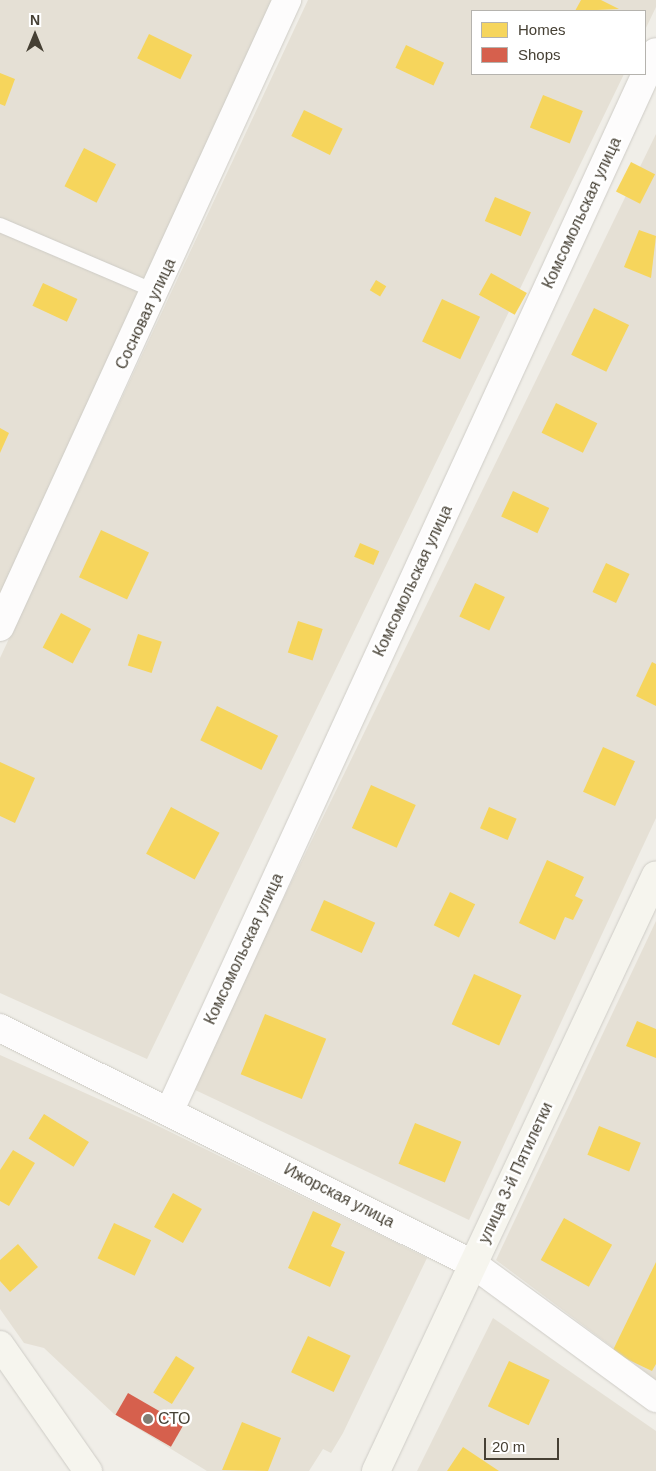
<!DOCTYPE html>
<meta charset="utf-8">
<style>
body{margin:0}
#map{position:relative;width:656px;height:1471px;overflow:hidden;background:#f0eee8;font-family:Helvetica,sans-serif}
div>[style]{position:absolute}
.residential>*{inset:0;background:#e5e0d5}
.homes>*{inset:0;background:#f6d55c;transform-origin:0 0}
.shops>*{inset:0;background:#d6604d;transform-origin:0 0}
.roads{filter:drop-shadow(0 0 1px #ceccc6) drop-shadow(0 0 1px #ceccc6)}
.lane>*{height:14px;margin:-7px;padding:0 7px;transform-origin:7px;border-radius:7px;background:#fdfcfc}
.street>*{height:28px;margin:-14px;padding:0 14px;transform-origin:14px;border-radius:14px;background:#fdfcfc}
.secondary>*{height:28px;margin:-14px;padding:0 14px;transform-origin:14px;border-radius:14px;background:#f6f5ee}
.dots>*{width:14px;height:14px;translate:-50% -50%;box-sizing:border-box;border:2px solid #fff;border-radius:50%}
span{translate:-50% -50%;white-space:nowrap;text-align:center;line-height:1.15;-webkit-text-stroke:5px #fff;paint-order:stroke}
.street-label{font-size:16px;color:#464034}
.poi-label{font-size:16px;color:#464034}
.left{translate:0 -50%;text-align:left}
.legend{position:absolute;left:471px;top:10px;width:175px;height:65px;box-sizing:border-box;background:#fff;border:1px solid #b5b3ae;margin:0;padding:6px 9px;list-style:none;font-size:15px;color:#464034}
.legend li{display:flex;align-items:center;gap:10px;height:25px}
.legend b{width:25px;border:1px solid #b5b3ae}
.north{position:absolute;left:10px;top:10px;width:50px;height:50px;-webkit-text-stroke:4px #fff;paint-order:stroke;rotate:0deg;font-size:14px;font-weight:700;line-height:20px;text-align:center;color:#464034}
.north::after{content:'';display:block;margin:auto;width:18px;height:22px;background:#464034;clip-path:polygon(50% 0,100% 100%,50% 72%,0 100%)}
.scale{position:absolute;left:484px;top:1438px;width:75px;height:22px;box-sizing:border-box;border:2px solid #464034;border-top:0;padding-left:6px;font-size:15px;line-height:18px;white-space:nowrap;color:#464034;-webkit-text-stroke:4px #fff;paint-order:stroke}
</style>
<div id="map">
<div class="residential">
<i style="clip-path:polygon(0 0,276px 0,0 601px)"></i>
<i style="clip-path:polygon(308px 0,656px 0,656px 7px,645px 30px,645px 11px,472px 11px,472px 74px,624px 74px,147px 1059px,0 993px,0 658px)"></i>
<i style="clip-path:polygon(656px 134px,656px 818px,469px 1220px,191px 1088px)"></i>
<i style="clip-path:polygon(656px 921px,656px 1380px,496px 1260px)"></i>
<i style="clip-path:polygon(0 1055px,150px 1122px,427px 1258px,343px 1433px,331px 1453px,323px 1449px,309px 1471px,207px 1471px,114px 1414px,44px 1348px,24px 1343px,0 1309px)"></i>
<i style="clip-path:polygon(493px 1318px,656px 1431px,656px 1471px,417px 1471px)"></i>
</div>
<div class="homes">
<i style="clip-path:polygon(581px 0,601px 0,619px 9px,575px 11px)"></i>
<i style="left:149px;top:34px;width:48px;height:27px;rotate:26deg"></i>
<i style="left:406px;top:45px;width:42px;height:25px;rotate:25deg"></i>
<i style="clip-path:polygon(0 73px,15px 79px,5px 106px,0 104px)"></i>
<i style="left:543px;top:95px;width:43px;height:35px;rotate:22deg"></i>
<i style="left:304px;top:110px;width:43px;height:29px;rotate:26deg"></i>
<i style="left:84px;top:148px;width:36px;height:43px;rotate:27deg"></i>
<i style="left:631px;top:162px;width:27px;height:33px;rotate:27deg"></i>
<i style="left:495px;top:197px;width:39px;height:26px;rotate:23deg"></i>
<i style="clip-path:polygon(639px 230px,656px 236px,651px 278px,624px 267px)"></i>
<i style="left:491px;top:273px;width:41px;height:25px;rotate:29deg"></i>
<i style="left:376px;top:280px;width:12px;height:12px;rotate:31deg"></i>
<i style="left:43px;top:283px;width:38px;height:25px;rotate:25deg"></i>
<i style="left:442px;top:299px;width:42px;height:47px;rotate:25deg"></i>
<i style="left:594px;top:308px;width:39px;height:52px;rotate:26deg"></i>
<i style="left:556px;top:403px;width:46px;height:33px;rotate:26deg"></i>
<i style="clip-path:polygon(0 428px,9px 433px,0 453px)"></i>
<i style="left:513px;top:491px;width:40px;height:28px;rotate:25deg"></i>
<i style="left:101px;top:530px;width:53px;height:52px;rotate:25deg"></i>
<i style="left:360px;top:543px;width:21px;height:15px;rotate:23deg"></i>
<i style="left:606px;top:563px;width:26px;height:32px;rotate:25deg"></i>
<i style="left:475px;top:583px;width:33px;height:37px;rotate:25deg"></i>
<i style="left:61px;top:613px;width:34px;height:39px;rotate:28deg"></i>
<i style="left:298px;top:621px;width:26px;height:33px;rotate:18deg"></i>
<i style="left:138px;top:634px;width:25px;height:33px;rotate:18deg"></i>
<i style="clip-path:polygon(652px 662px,656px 664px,656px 706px,636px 696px)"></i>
<i style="left:217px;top:706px;width:68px;height:38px;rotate:26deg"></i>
<i style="left:603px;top:747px;width:35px;height:49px;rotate:24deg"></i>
<i style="clip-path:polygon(0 762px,35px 778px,15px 823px,0 816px)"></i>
<i style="left:371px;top:785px;width:49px;height:47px;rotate:24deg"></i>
<i style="left:171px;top:807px;width:55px;height:53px;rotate:28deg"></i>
<i style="left:489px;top:807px;width:30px;height:23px;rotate:23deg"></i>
<i style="clip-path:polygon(547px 860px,584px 877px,575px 896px,583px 900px,573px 920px,565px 917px,555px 940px,519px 923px)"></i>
<i style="left:450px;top:892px;width:28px;height:37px;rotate:26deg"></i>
<i style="left:324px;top:900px;width:56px;height:33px;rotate:24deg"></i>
<i style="left:474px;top:974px;width:52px;height:55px;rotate:24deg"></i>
<i style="left:265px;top:1014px;width:66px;height:65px;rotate:22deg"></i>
<i style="clip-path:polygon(637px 1021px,656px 1029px,656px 1058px,626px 1046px)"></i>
<i style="left:44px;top:1114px;width:53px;height:29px;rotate:32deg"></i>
<i style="left:415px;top:1123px;width:50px;height:44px;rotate:22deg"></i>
<i style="left:599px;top:1126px;width:45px;height:31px;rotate:22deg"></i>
<i style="clip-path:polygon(13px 1150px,35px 1163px,9px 1206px,0 1201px,0 1170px)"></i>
<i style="left:173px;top:1193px;width:33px;height:39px;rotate:29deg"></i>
<i style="clip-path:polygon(313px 1211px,341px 1224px,331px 1246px,345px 1252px,330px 1287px,288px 1268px)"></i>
<i style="left:564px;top:1218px;width:55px;height:48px;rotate:29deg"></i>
<i style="left:114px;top:1223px;width:41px;height:39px;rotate:25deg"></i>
<i style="clip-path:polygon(18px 1244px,38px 1267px,10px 1292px,0 1281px,0 1260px)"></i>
<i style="clip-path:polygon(656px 1262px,656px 1364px,652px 1371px,612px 1352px)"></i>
<i style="left:308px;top:1336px;width:47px;height:40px;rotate:25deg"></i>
<i style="left:176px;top:1356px;width:22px;height:43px;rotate:32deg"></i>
<i style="left:509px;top:1361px;width:45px;height:50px;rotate:25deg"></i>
<i style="clip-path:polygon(242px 1422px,281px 1438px,268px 1471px,222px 1470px)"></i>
<i style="clip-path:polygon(463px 1447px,499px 1471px,447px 1471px)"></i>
</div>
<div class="shops">
<i style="left:128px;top:1393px;width:64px;height:25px;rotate:30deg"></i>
</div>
<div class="roads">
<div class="lane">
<i style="left:0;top:225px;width:171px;rotate:23.1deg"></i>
</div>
<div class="street">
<i style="left:0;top:627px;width:690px;rotate:-65.4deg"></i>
<i style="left:0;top:1028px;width:529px;rotate:26.52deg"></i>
<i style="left:473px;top:1264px;width:227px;rotate:36.2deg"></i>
<i style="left:170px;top:1110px;width:1164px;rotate:-65.33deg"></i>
</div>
<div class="secondary">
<i style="left:0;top:1345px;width:154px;rotate:55.1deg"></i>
<i style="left:376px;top:1471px;width:658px;rotate:-64.84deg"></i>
</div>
</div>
<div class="dots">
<i style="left:148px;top:1419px;background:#827d73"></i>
</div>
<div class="street-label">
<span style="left:582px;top:213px;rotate:-65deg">Комсомольская улица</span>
<span style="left:146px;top:314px;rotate:-65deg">Сосновая улица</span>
<span style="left:413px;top:581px;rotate:-65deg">Комсомольская улица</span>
<span style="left:244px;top:949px;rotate:-65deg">Комсомольская улица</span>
<span style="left:516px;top:1173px;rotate:-65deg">улица 3-й Пятилетки</span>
<span style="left:339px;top:1196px;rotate:27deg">Ижорская улица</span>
</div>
<div class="poi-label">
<span class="left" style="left:158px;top:1419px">СТО</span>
</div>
<ul class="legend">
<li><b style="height:14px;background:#f6d55c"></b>Homes</li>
<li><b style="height:14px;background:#d6604d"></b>Shops</li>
</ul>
<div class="north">N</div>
<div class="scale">20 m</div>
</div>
